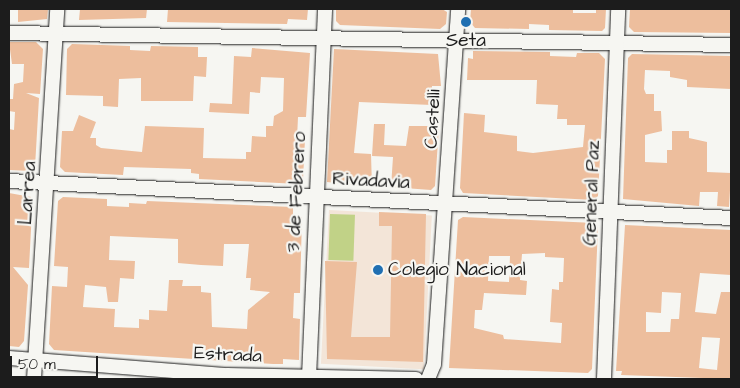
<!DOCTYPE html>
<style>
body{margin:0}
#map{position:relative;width:740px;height:388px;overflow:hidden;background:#f6f6f2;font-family:"Architects Daughter",sans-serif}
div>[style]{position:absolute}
.built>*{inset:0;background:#f3e5d8;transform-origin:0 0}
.green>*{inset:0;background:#c1d287;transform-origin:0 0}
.building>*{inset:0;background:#edbe9d}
.roads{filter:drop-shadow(0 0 1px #1c1c1c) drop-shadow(0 0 1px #1c1c1c)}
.minor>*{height:14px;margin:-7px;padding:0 7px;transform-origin:7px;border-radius:7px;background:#f6f6f2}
.dots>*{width:14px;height:14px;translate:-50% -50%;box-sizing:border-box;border:2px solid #f6f6f2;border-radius:50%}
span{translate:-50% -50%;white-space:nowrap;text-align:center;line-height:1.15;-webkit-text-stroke:4.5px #f6f6f2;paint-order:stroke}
.poi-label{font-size:19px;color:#1c1c1c}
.left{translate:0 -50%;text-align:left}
.street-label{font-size:19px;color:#1c1c1c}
.frame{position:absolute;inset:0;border:10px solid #1c1c1c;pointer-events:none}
.scale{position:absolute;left:10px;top:356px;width:88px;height:22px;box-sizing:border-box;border:2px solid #1c1c1c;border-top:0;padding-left:6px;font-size:15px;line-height:18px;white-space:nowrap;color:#1c1c1c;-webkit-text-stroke:4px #f6f6f2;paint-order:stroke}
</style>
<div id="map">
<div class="built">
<i style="left:329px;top:210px;width:103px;height:154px;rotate:3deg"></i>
</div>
<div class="green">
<i style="left:330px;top:214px;width:25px;height:46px;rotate:2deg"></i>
</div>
<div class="building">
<i style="clip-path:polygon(18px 9px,48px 9px,47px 19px,18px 22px)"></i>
<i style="clip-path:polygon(80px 9px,147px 9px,146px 18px,79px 20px)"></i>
<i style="clip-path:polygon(168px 9px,308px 9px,307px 20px,288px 19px,287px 24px,167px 22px)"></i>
<i style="clip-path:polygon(336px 9px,442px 9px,447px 12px,446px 24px,440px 29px,340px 25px,336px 21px)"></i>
<i style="clip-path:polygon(471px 9px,573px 9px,573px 13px,596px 13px,596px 9px,606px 9px,605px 28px,602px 31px,549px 30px,549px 25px,529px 24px,529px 29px,475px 28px,470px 22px)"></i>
<i style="clip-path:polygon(630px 9px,731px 9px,731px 33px,634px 32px,629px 27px)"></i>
<i style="clip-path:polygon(9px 42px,36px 42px,43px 49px,40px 94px,26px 93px,39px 98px,35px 167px,32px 171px,9px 170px,9px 129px,14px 130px,15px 112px,9px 111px,9px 99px,13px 99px,14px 84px,23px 82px,24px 64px,12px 64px)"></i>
<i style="clip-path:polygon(72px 44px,130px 46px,130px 50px,150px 51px,151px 46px,198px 47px,198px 57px,207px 57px,206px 77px,194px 76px,193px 101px,141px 101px,141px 78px,119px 79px,118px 107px,103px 106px,103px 96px,66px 95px,67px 49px)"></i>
<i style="clip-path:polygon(252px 48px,310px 53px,306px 117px,298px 117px,297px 139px,305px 139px,303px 180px,299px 184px,199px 179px,199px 174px,191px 173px,191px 169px,124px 167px,123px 175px,65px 172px,60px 167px,62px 131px,73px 131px,79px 115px,96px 122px,90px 138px,96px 138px,96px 145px,101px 148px,142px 152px,145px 126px,204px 128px,203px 158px,246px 159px,246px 152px,251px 152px,252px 136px,266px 137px,266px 126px,273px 126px,274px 116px,283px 111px,284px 78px,261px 77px,260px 93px,250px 92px,249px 114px,209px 112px,210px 103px,232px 104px,234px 56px,251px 57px)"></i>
<i style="clip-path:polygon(334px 49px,438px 54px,441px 86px,432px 86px,432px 105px,359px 102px,354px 153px,371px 154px,372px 187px,327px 182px)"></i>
<i style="clip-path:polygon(473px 51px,550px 52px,550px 56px,576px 57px,577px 53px,599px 53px,605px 59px,598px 196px,594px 200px,463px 193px,460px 188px,464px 113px,485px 115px,484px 132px,517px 136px,517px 151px,533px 153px,583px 147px,585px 125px,567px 125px,567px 119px,557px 119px,558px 105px,536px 104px,537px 80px,467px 80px,468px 58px,473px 59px)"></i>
<i style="clip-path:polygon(632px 54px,731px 56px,731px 89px,687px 87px,687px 80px,670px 77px,670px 71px,645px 70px,644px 89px,646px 94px,654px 94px,654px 111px,661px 111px,662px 131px,645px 135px,645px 162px,667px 163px,667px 150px,672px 150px,672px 131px,689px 131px,689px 138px,707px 142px,707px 172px,731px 173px,729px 207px,717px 206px,718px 192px,700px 192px,699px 206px,623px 199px,628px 58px)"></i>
<i style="clip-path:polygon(374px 124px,385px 124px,384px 145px,406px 146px,409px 126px,439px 126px,435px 186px,431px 190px,391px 187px,393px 157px,372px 156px)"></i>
<i style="clip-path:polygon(9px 193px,31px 197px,32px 210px,29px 268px,13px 267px,28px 285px,24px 341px,19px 347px,9px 346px)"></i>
<i style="clip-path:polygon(evenodd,63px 197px,107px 199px,107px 206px,129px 207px,129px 203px,146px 204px,147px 201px,293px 207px,293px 217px,302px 217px,300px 293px,294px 293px,293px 318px,300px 319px,299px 360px,283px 359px,283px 364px,273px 364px,54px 350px,49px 344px,52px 286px,67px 287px,68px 267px,54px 266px,58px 201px,63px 197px,110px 236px,178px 239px,178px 263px,201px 265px,223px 266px,224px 244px,249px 244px,246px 278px,251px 278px,250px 290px,270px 292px,248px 310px,247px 329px,212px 327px,211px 293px,201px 292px,201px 286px,182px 286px,183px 280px,169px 280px,167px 311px,149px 310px,149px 320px,139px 319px,139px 328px,114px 327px,115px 309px,83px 307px,85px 285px,106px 287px,108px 302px,118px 302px,120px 278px,134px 279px,135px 261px,109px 260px,110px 236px)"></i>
<i style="clip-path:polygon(379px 212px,426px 214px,423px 362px,327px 359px,325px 261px,357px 262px,351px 337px,390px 337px,392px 226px,379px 226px)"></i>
<i style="clip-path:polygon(evenodd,463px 217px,595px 223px,598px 227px,592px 369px,588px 373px,449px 368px,458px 220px,463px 217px,545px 253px,545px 257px,564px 258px,563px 282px,559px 282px,559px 290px,552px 289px,550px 322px,562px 323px,561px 343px,504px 339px,503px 335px,474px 328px,475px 310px,482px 310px,484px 293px,526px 295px,527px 281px,520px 280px,522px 254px,545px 253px,463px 217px,489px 256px,510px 256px,509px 282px,488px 281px,489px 256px)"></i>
<i style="clip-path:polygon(evenodd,625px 225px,731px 230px,731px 275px,700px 273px,695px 312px,716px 314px,721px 292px,731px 292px,731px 379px,621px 375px,622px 371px,616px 371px,625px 225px,662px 292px,681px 293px,679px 319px,671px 319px,670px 332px,646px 332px,646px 312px,661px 313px,662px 292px,625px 225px,702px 337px,720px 338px,717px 370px,699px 368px,702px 337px)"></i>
</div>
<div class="roads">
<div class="minor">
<i style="left:9px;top:33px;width:722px;rotate:0.95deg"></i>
<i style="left:9px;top:181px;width:723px;rotate:2.93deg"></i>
<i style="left:9px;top:358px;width:219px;rotate:4.5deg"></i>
<i style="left:227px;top:375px;width:189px;rotate:1.2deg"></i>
<i style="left:309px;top:377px;width:368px;rotate:-87.5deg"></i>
<i style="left:34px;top:379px;width:371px;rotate:-86.4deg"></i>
<i style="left:428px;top:379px;width:16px;rotate:-68deg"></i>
<i style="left:434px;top:364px;width:356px;rotate:-86.1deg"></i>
<i style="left:604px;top:379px;width:370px;rotate:-87.8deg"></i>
</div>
</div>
<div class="dots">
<i style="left:466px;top:22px;background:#1f6fb2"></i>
<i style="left:378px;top:270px;background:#1f6fb2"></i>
</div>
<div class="poi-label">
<span style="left:466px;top:41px">Seta</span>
<span class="left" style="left:388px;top:270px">Colegio Nacional</span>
</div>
<div class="street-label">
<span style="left:433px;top:119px;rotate:-87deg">Castelli</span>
<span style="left:371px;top:181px;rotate:3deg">Rivadavia</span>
<span style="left:297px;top:192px;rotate:-87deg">3 de Febrero</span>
<span style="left:28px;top:193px;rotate:-86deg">Larrea</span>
<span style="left:592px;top:193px;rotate:-88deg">General Paz</span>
<span style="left:228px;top:355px;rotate:3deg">Estrada</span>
</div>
<div class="frame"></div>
<div class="scale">50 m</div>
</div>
